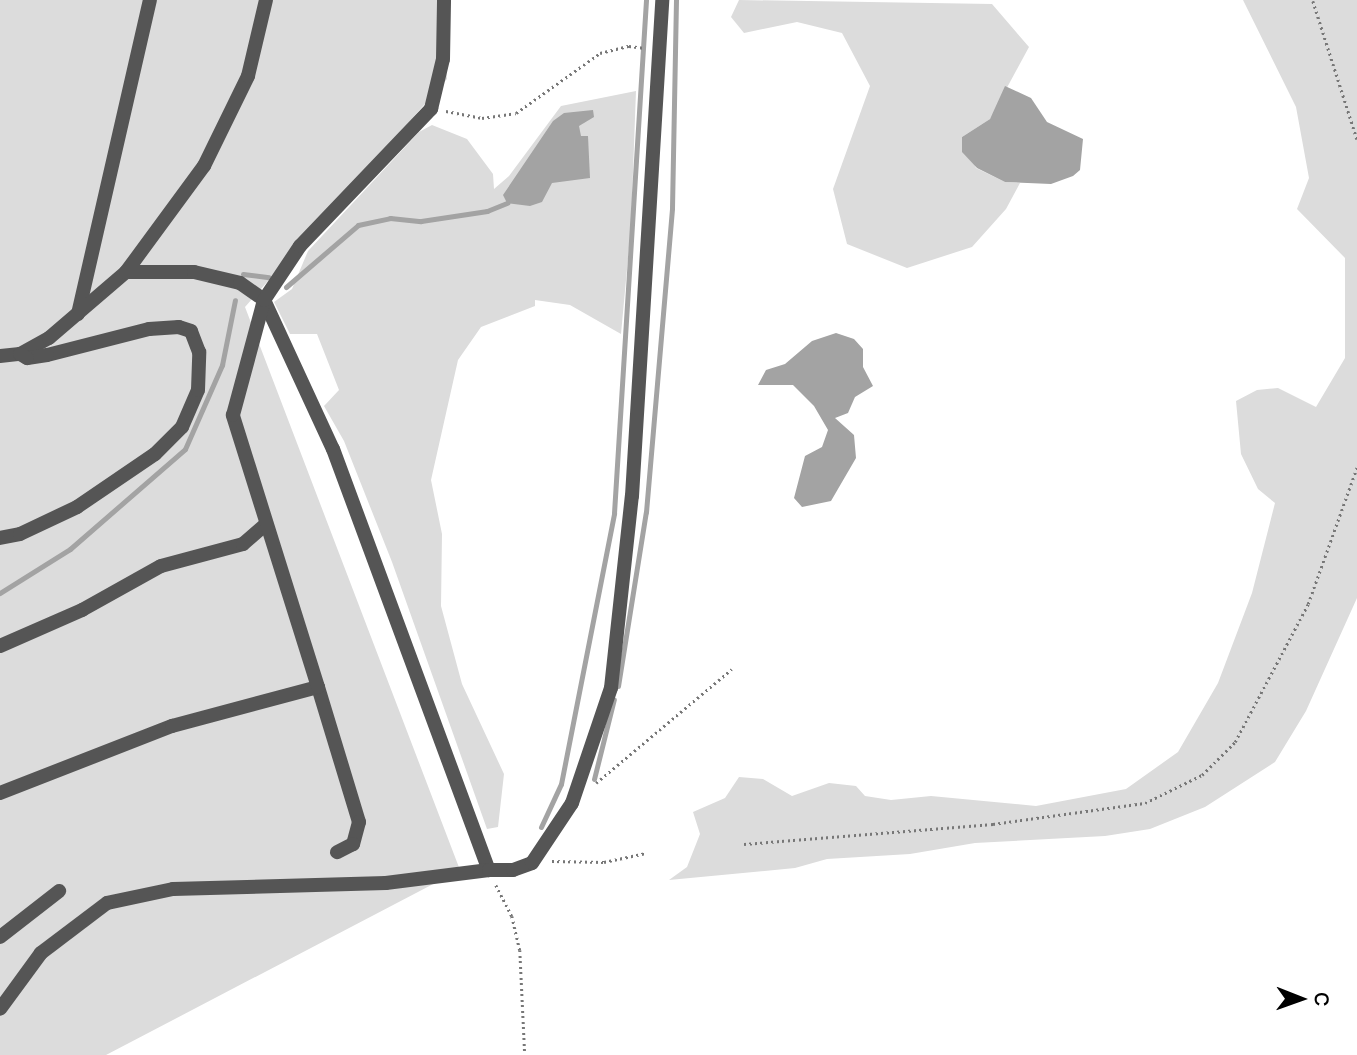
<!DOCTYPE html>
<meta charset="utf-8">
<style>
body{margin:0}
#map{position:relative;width:1357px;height:1055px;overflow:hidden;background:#fff;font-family:Manrope,sans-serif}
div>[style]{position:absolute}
.green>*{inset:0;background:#dcdcdc}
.water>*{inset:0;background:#a3a3a3}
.stream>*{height:5px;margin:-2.5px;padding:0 2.5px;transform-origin:2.5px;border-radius:2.5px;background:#a3a3a3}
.path>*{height:2.5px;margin-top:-1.25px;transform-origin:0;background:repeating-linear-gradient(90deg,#777 0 2px,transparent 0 5.5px)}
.minor>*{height:14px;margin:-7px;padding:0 7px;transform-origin:7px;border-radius:7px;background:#555}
span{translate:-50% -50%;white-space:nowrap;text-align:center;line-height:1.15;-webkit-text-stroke:5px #fff;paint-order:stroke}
.north{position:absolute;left:1266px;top:964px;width:70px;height:70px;-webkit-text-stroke:5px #fff;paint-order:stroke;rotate:91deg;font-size:19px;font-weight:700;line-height:28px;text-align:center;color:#000}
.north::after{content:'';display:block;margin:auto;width:24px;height:32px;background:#000;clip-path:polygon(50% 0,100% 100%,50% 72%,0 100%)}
</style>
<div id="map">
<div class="green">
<i style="clip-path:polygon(0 0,443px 0,447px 79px,245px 307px,460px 870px,106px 1055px,0 1055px)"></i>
<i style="clip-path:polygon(739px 0,992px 4px,1029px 47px,990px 119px,962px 137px,976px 168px,1005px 182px,1020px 183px,1006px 209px,972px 247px,907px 268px,847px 244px,833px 189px,870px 86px,842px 33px,797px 22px,744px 33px,731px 17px)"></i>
<i style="clip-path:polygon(1243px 0,1357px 0,1357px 598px,1306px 711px,1275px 762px,1205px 807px,1150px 829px,1105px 836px,975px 843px,910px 854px,827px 859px,795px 868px,669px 880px,687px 867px,700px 834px,693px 812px,725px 798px,739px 777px,763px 779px,792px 796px,829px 783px,856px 786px,865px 796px,891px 800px,931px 796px,1036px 806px,1126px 789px,1178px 752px,1218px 683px,1252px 593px,1275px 503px,1258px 489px,1241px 454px,1236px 401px,1257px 390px,1278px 388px,1316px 407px,1345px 358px,1345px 258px,1297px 209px,1309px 178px,1296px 107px)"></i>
<i style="clip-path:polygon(636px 91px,631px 226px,621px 334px,570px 305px,535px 300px,535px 306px,481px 327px,458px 360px,431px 480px,442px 534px,441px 606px,462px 684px,504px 774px,498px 827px,487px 829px,392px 562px,344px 441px,324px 406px,339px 390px,317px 334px,290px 334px,274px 302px,292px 289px,308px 251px,419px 132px,432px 125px,467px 139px,493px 174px,494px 189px,509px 176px,561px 106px)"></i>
</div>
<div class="water">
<i style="clip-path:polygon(1005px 86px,1031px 98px,1047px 122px,1083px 139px,1080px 170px,1073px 176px,1051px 184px,1005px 182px,977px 168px,962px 152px,962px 137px,990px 119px)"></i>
<i style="clip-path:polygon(593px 110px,594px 117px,579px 126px,581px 136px,588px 136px,590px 178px,552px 183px,542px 202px,530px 206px,507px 203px,503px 195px,553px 121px,564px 113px)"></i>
<i style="clip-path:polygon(836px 333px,854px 339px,863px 349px,863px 367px,873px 386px,855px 397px,848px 413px,835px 418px,854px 435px,856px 458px,831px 501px,802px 507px,794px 498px,805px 456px,822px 447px,828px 430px,814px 406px,793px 385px,758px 385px,766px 370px,785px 364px,812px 341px)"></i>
</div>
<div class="stream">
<i style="left:243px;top:274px;width:26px;rotate:7deg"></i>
<i style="left:286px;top:287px;width:95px;rotate:-40.7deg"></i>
<i style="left:358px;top:225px;width:33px;rotate:-12deg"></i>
<i style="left:390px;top:218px;width:31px;rotate:6deg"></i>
<i style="left:421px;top:221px;width:67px;rotate:-8.6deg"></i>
<i style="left:487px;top:211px;width:22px;rotate:-22deg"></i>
<i style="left:0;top:593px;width:83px;rotate:-32.2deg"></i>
<i style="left:70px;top:549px;width:152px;rotate:-41deg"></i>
<i style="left:185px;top:449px;width:92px;rotate:-66.2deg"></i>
<i style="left:222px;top:365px;width:66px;rotate:-78.7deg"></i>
<i style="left:618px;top:686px;width:176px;rotate:-80.9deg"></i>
<i style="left:646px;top:512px;width:305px;rotate:-85.1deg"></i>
<i style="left:672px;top:208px;width:208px;rotate:-88.9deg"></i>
<i style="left:594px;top:779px;width:82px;rotate:-76deg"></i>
<i style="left:541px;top:827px;width:47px;rotate:-65.1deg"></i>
<i style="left:561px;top:784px;width:276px;rotate:-78.9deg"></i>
<i style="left:614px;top:513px;width:514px;rotate:-86.43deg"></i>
</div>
<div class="path">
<i style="left:1313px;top:1px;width:145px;rotate:72.3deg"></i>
<i style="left:446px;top:111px;width:37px;rotate:11deg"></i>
<i style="left:482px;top:118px;width:34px;rotate:-8deg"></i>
<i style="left:516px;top:113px;width:103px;rotate:-35.5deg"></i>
<i style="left:600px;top:53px;width:30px;rotate:-14deg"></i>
<i style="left:629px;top:46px;width:16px;rotate:7deg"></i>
<i style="left:596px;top:783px;width:177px;rotate:-40deg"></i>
<i style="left:744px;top:844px;width:250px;rotate:-4.6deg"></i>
<i style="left:993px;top:824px;width:153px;rotate:-7.9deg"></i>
<i style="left:1145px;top:803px;width:64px;rotate:-26.2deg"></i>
<i style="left:1202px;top:775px;width:47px;rotate:-45deg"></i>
<i style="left:1235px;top:742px;width:156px;rotate:-62.1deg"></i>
<i style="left:1308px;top:604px;width:145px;rotate:-70.3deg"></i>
<i style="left:552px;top:861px;width:52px;rotate:1.1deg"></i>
<i style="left:604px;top:862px;width:43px;rotate:-12.1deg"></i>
<i style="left:496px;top:885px;width:35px;rotate:63deg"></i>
<i style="left:512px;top:916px;width:35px;rotate:77deg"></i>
<i style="left:520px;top:950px;width:105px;rotate:87.3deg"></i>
</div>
<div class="minor">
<i style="left:126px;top:272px;width:132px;rotate:-53.7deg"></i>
<i style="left:204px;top:166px;width:100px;rotate:-63.9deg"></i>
<i style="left:248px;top:76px;width:78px;rotate:-76.7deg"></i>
<i style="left:78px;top:314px;width:322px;rotate:-77.1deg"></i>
<i style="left:0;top:356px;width:20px;rotate:-6deg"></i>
<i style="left:20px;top:354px;width:33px;rotate:-29deg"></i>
<i style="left:49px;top:338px;width:101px;rotate:-40.6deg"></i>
<i style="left:126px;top:272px;width:68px"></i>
<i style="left:194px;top:272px;width:47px;rotate:13.4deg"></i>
<i style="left:240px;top:283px;width:29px;rotate:35deg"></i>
<i style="left:264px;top:300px;width:164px;rotate:65.2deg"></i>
<i style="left:333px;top:449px;width:449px;rotate:69.7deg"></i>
<i style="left:489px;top:870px;width:104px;rotate:172.8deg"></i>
<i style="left:386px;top:883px;width:213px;rotate:178.4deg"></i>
<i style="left:173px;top:889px;width:67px;rotate:168deg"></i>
<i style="left:107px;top:903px;width:83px;rotate:142.9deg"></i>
<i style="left:41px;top:953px;width:69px;rotate:126.2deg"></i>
<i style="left:0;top:538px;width:20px;rotate:-11deg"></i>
<i style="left:20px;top:534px;width:63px;rotate:-25.3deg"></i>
<i style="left:77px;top:507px;width:94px;rotate:-34.2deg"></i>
<i style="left:155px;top:454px;width:38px;rotate:-45deg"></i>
<i style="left:182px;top:427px;width:40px;rotate:-66.6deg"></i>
<i style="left:198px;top:390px;width:38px;rotate:-88deg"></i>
<i style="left:199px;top:352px;width:22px;rotate:-111deg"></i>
<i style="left:191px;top:331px;width:13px;rotate:-162deg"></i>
<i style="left:179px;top:327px;width:30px;rotate:176deg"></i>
<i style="left:149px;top:329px;width:105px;rotate:165.7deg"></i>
<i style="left:47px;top:355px;width:20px;rotate:171deg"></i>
<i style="left:27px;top:358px;width:8px;rotate:-150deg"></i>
<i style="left:0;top:646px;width:90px;rotate:-23.7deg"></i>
<i style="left:82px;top:610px;width:90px;rotate:-29.1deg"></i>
<i style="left:161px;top:566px;width:85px;rotate:-15deg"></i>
<i style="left:243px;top:544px;width:29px;rotate:-41deg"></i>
<i style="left:318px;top:687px;width:141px;rotate:73.1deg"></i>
<i style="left:359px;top:822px;width:23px;rotate:105deg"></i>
<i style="left:353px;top:844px;width:18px;rotate:153deg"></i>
<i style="left:0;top:793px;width:185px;rotate:-21.3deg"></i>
<i style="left:172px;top:726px;width:151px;rotate:-15deg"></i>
<i style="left:318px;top:687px;width:285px;rotate:-107.4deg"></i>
<i style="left:233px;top:415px;width:119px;rotate:-74.9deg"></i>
<i style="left:264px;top:300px;width:65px;rotate:-56.3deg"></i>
<i style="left:300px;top:246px;width:190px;rotate:-46.3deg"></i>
<i style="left:431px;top:109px;width:51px;rotate:-76.5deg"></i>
<i style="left:443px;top:59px;width:59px;rotate:-89deg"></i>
<i style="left:489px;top:870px;width:24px"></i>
<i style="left:513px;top:870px;width:20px;rotate:-20deg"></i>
<i style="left:532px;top:863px;width:72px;rotate:-56.3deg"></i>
<i style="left:572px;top:803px;width:121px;rotate:-71.3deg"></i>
<i style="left:611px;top:688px;width:193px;rotate:-83.8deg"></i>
<i style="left:632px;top:496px;width:497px;rotate:-86.5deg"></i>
<i style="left:0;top:937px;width:75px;rotate:-37.9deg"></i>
</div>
<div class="north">С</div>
</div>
